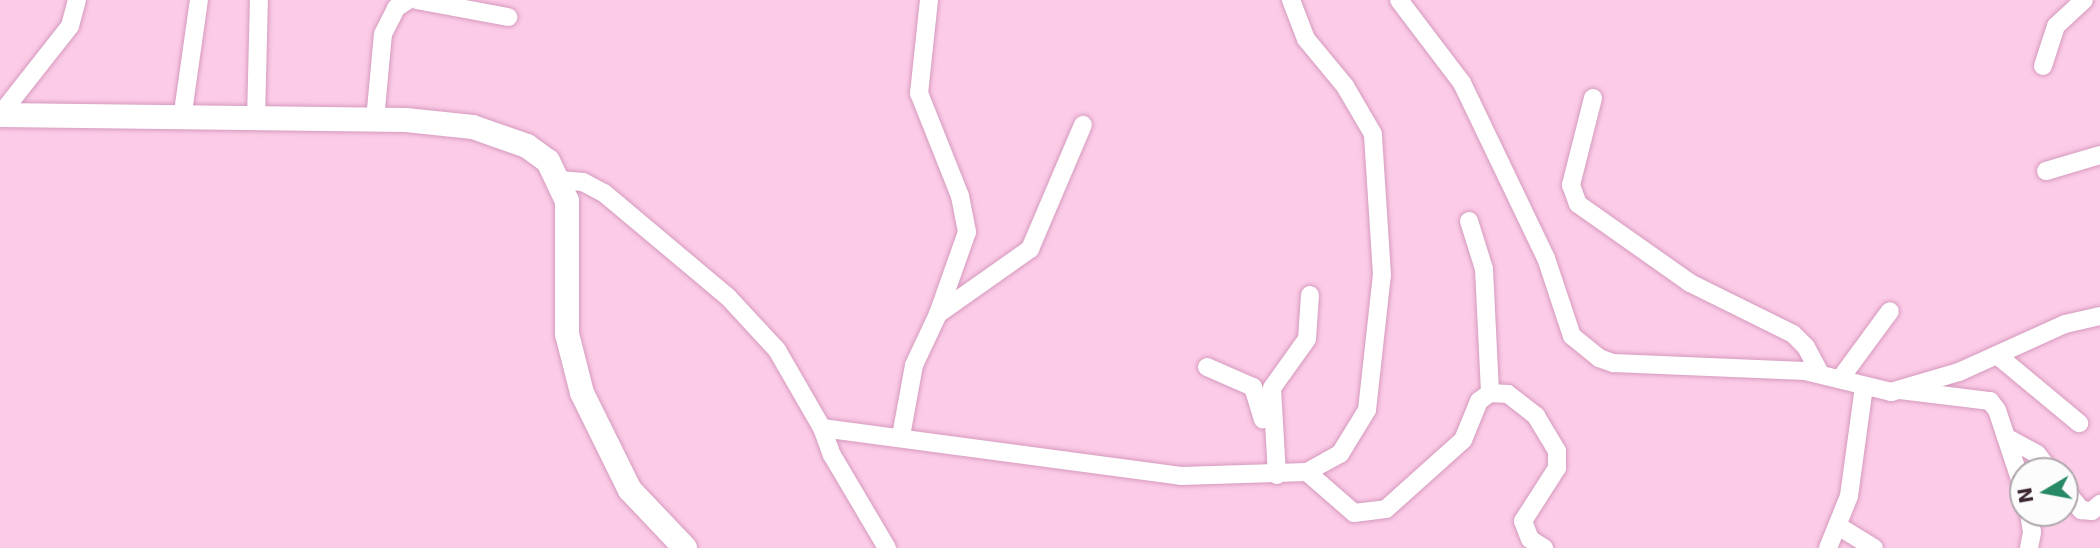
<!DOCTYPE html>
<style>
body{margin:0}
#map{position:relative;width:2100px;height:548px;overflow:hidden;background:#fccbe7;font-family:"DejaVu Sans",sans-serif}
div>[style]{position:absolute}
.roads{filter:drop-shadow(0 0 2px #d59abd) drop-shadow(0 0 2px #d59abd)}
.street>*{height:18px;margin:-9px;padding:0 9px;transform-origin:9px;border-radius:9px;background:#fff}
.secondary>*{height:24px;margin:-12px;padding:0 12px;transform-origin:12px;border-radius:12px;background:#fff}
span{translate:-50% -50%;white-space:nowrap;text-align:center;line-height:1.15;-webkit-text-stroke:7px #fcfcfc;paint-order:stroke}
.north{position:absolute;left:2009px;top:457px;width:70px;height:70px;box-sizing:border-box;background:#fcfcfc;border:2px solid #b0a7ad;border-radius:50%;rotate:260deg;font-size:19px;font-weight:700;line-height:28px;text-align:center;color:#3f2836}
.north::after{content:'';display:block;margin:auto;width:24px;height:32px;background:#278a64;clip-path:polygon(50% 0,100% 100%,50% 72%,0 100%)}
</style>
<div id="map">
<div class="roads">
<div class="street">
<i style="left:417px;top:0;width:93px;rotate:10.6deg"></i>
<i style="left:929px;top:0;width:94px;rotate:96.1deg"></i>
<i style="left:919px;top:93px;width:111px;rotate:68.3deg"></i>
<i style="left:960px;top:196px;width:37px;rotate:79deg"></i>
<i style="left:967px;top:232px;width:87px;rotate:109.5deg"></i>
<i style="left:1399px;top:0;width:104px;rotate:52.8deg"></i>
<i style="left:1462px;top:83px;width:194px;rotate:64.4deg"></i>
<i style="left:1546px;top:258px;width:82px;rotate:71.6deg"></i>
<i style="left:1572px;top:336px;width:35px;rotate:39deg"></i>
<i style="left:1599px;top:358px;width:15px;rotate:20deg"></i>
<i style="left:1613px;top:363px;width:192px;rotate:2.4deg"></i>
<i style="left:1805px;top:371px;width:89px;rotate:13.7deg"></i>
<i style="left:1891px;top:392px;width:71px;rotate:-16.4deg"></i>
<i style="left:1959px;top:372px;width:116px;rotate:-24.4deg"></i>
<i style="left:2065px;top:324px;width:36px;rotate:-13deg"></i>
<i style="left:2043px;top:66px;width:42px;rotate:-72deg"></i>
<i style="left:2056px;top:26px;width:38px;rotate:-43deg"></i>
<i style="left:1593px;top:98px;width:90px;rotate:104.2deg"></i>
<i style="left:1571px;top:185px;width:20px;rotate:70deg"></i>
<i style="left:1578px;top:204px;width:137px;rotate:35.2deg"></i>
<i style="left:1690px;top:283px;width:115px;rotate:26.3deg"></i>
<i style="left:1793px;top:334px;width:18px;rotate:45deg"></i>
<i style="left:1806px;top:347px;width:30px;rotate:62deg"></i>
<i style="left:0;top:115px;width:113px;rotate:-51.8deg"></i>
<i style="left:70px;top:26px;width:27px;rotate:-75deg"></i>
<i style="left:182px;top:119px;width:120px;rotate:-81.9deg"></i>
<i style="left:256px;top:119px;width:119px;rotate:-88.6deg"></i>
<i style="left:375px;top:120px;width:86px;rotate:-84.7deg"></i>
<i style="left:383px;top:34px;width:29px;rotate:-63deg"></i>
<i style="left:396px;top:8px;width:14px;rotate:-34deg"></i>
<i style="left:2046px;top:171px;width:56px;rotate:-16.5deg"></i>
<i style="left:560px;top:180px;width:23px;rotate:5deg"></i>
<i style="left:583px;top:182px;width:24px;rotate:28deg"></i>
<i style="left:604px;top:193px;width:162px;rotate:40deg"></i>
<i style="left:728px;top:297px;width:72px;rotate:47.2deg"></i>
<i style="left:777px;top:350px;width:90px;rotate:60deg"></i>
<i style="left:822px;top:428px;width:362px;rotate:7.6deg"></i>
<i style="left:1181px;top:476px;width:126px;rotate:-1.8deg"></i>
<i style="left:1307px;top:472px;width:38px;rotate:-29deg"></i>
<i style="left:1340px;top:454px;width:52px;rotate:-58.5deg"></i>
<i style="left:1367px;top:410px;width:136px;rotate:-83.7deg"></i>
<i style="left:1382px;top:275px;width:141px;rotate:-93.7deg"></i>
<i style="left:1373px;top:134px;width:56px;rotate:-120.3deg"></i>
<i style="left:1345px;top:86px;width:61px;rotate:-129.7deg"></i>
<i style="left:1306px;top:39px;width:42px;rotate:-111deg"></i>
<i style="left:1469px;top:221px;width:50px;rotate:72.6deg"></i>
<i style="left:1484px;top:269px;width:124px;rotate:87.2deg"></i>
<i style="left:1997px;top:355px;width:107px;rotate:39.7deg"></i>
<i style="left:1207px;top:367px;width:50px;rotate:23.5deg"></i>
<i style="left:1253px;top:387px;width:34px;rotate:73deg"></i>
<i style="left:1840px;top:379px;width:84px;rotate:-53.7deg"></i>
<i style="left:1900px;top:390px;width:91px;rotate:7deg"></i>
<i style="left:1990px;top:401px;width:11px;rotate:52deg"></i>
<i style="left:1997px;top:410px;width:82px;rotate:71.6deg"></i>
<i style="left:822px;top:428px;width:29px;rotate:70deg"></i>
<i style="left:832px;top:455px;width:108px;rotate:59.4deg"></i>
<i style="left:901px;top:436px;width:72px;rotate:-79.6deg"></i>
<i style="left:914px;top:365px;width:56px;rotate:-64.8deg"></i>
<i style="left:938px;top:314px;width:113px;rotate:-35.2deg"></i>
<i style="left:1030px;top:249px;width:135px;rotate:-66.9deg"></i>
<i style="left:2006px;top:437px;width:35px;rotate:29deg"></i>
<i style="left:2037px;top:454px;width:21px;rotate:53deg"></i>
<i style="left:1307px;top:472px;width:62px;rotate:41.1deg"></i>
<i style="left:1354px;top:513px;width:32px;rotate:-7deg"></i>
<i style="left:1386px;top:509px;width:103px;rotate:-41.9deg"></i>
<i style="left:1463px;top:440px;width:42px;rotate:-67.7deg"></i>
<i style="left:1479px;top:401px;width:14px;rotate:-36deg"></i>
<i style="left:1490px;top:393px;width:18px;rotate:3deg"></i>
<i style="left:1508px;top:394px;width:36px;rotate:38deg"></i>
<i style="left:1536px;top:416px;width:41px;rotate:59deg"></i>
<i style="left:1557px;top:451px;width:17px;rotate:90deg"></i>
<i style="left:1557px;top:468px;width:63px;rotate:122.7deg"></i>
<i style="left:1523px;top:521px;width:19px;rotate:69deg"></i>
<i style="left:1530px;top:539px;width:17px;rotate:33deg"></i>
<i style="left:1277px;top:475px;width:87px;rotate:-93.3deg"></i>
<i style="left:1272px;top:388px;width:60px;rotate:-54.5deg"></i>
<i style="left:1307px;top:339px;width:44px;rotate:-86.1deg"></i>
<i style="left:2065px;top:490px;width:26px;rotate:51deg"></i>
<i style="left:2081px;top:510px;width:11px;rotate:5deg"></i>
<i style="left:2092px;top:511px;width:11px;rotate:-41deg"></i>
<i style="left:1838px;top:526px;width:42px;rotate:31.4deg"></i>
<i style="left:1828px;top:548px;width:56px;rotate:-68deg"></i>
<i style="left:1849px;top:496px;width:110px;rotate:-82.2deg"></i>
<i style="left:2029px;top:548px;width:16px;rotate:-79deg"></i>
<i style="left:2032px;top:532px;width:19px;rotate:-99deg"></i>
</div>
<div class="secondary">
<i style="left:0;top:115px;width:406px;rotate:0.7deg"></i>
<i style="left:406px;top:120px;width:67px;rotate:6deg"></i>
<i style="left:473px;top:127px;width:57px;rotate:19.4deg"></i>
<i style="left:527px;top:146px;width:26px;rotate:36deg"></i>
<i style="left:548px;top:161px;width:44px;rotate:64.6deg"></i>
<i style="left:567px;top:201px;width:133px;rotate:90deg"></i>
<i style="left:567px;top:334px;width:61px;rotate:75.7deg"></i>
<i style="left:582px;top:393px;width:108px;rotate:63.7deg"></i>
<i style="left:630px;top:490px;width:80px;rotate:46.5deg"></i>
</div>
</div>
<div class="north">N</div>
</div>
